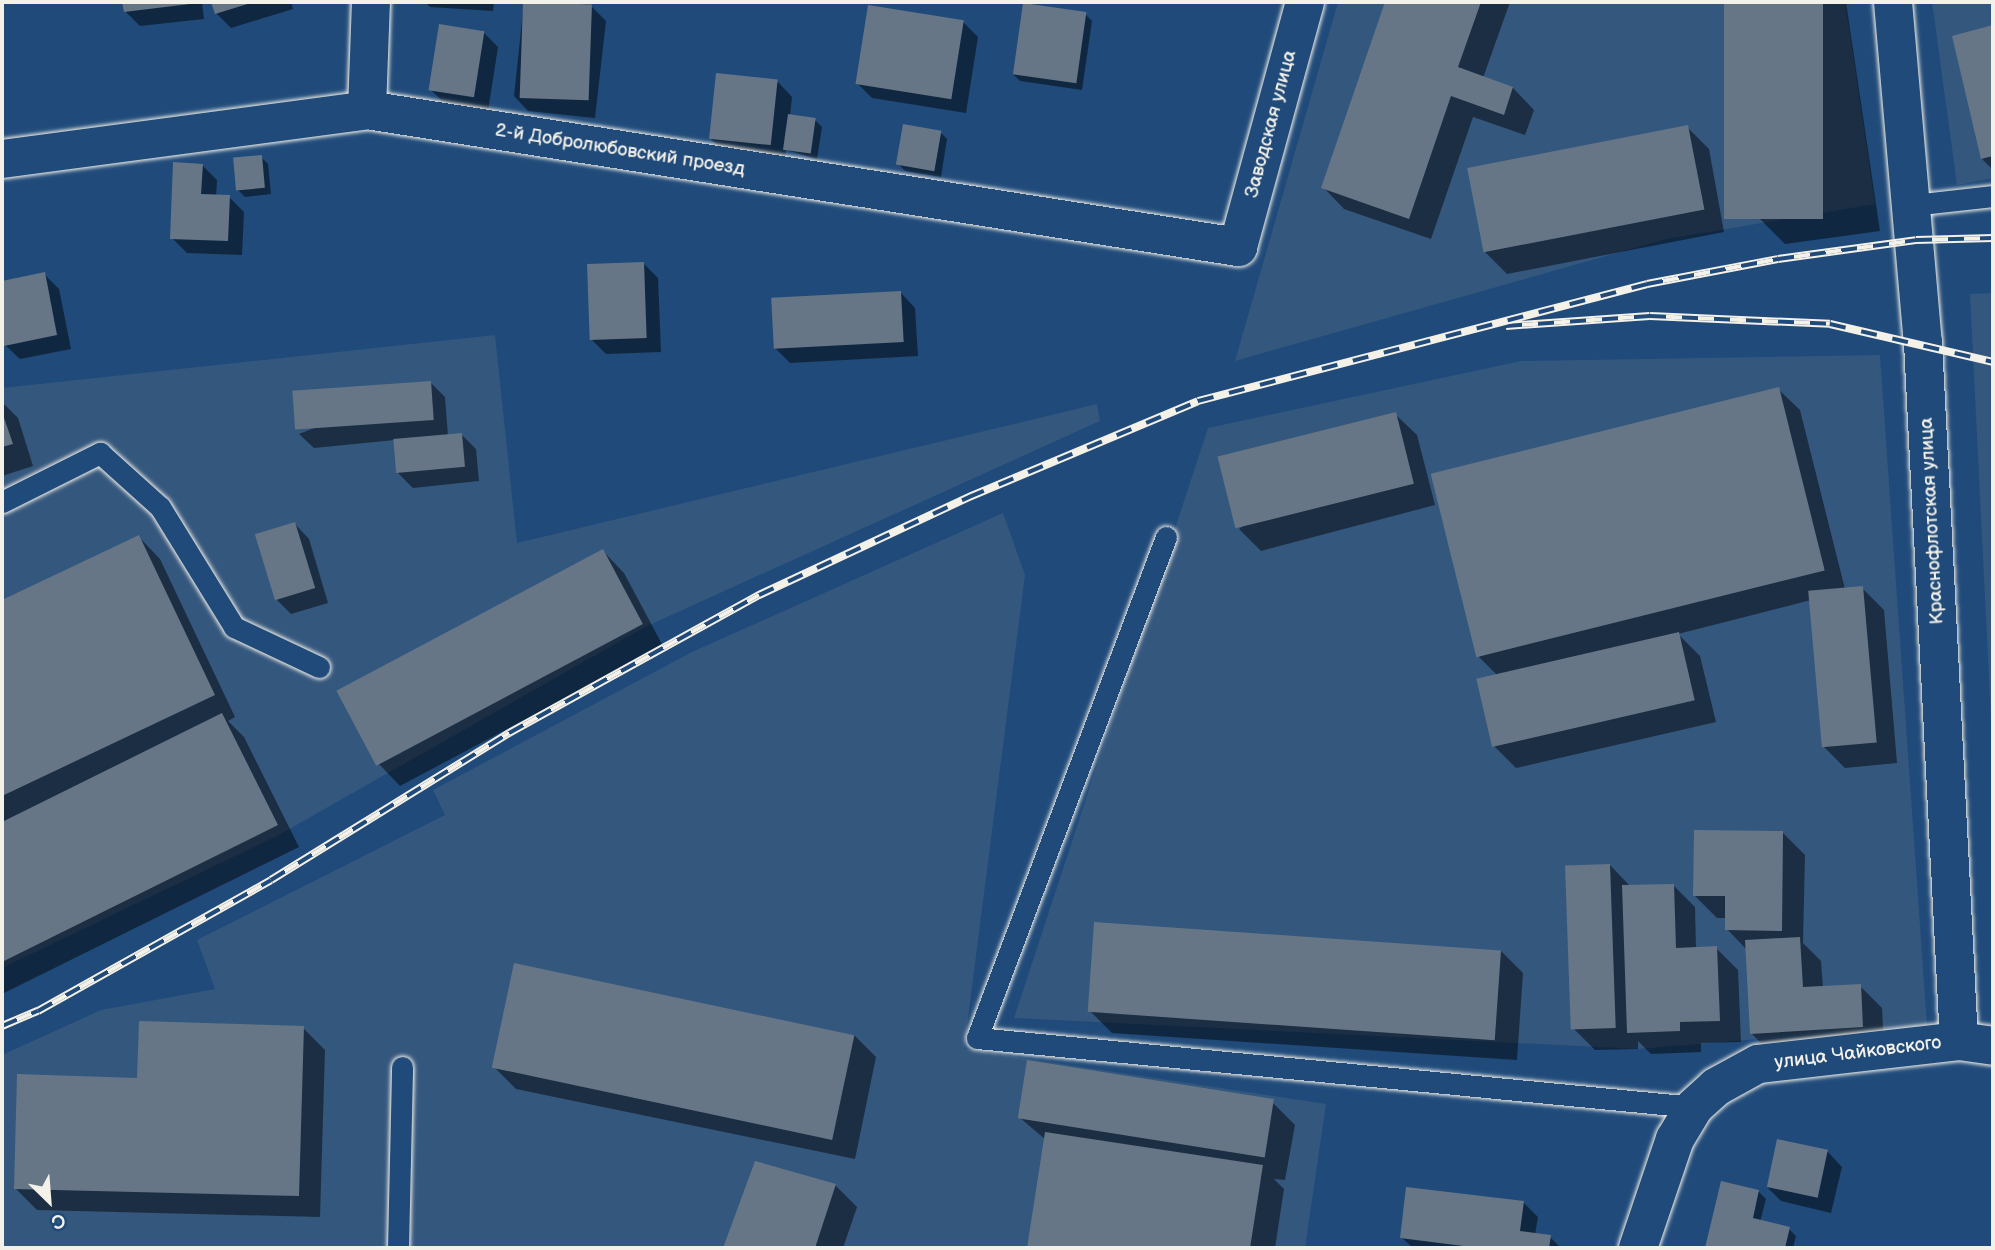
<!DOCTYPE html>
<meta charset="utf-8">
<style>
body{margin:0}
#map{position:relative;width:1995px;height:1250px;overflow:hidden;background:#1f4a7a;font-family:"Balsamiq Sans",sans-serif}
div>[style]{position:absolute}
.built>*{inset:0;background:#34577e}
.shadow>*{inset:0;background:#0007}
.building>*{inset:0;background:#667686;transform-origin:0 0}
.roads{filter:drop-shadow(0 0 2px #f4f1e8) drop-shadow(0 0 2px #f4f1e8)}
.lane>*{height:21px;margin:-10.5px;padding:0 10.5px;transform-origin:10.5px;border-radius:10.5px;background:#1f4a7a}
.street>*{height:38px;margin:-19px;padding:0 19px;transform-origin:19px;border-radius:19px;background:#1f4a7a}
.rail>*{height:8px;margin-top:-4px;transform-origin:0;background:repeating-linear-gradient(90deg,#1f4a7a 0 16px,#f4f1e8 0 32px);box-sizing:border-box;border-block:2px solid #f4f1e8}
span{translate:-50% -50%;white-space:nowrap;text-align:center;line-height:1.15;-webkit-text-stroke:6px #1f4a7a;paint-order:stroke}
.street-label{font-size:19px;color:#f4f1e8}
.frame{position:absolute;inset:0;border:4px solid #f4f1e8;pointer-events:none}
.north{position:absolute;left:14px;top:1166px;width:70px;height:70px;-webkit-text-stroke:5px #1f4a7a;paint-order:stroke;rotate:155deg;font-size:19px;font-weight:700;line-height:28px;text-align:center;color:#f4f1e8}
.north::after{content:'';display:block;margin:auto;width:24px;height:32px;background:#f4f1e8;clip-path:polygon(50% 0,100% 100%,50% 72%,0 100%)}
</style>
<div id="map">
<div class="built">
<i style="clip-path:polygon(1338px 2px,1845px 2px,1875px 204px,1666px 239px,1235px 361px)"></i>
<i style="clip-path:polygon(1932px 2px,1993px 2px,1993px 178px,1957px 185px)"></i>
<i style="clip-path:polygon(1993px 293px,1993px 761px,1970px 294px)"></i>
<i style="clip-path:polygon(495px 335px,517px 543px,1097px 404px,1100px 421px,645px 627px,277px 836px,2px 968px,2px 388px)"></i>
<i style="clip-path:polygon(1880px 355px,1927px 1025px,1638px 1049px,1014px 1018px,1208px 428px,1521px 361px)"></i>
<i style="clip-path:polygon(1003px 513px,1025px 575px,964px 1049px,1326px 1104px,1305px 1248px,2px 1248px,2px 1055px,101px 1010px,215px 989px,197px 940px,445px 815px,433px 790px,692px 652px)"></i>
</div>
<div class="shadow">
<i style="clip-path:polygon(124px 2px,202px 2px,204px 19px,140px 26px,125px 11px)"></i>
<i style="clip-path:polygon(213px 2px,291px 2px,293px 9px,231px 28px,216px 13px)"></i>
<i style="clip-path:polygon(425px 2px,494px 2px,493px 11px,430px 7px)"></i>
<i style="clip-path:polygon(524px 2px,591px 6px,606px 21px,595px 118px,528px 111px,514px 96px)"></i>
<i style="clip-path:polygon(1387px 2px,1510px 2px,1483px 78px,1513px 88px,1534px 110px,1525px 135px,1473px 117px,1431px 239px,1344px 209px,1323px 187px)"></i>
<i style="clip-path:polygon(1726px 2px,1846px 2px,1880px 231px,1785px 244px,1757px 216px)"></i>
<i style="clip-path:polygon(1085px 14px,1092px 21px,1082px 90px,1020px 81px,1013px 74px)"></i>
<i style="clip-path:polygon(963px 22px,978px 37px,966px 113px,872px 98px,857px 83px)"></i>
<i style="clip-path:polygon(1993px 27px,1993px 170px,1982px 159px,1954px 37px)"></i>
<i style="clip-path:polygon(483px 32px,498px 47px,488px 111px,446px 105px,431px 90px)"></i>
<i style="clip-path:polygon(778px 82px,792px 97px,790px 116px,815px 120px,822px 127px,817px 159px,786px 150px,785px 159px,725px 153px,710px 138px)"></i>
<i style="clip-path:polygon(1687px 127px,1709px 149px,1724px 232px,1507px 274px,1485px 252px)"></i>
<i style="clip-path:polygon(940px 132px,947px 139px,941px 177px,905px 171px,898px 163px)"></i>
<i style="clip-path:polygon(261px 157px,268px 164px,271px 194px,245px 197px,238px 190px)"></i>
<i style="clip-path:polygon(202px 165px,217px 180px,216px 197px,229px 197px,244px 212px,242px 255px,187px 253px,172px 238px)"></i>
<i style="clip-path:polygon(644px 264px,658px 278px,661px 352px,606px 354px,591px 339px)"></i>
<i style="clip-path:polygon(44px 274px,59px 289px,71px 349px,20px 359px,5px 345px,2px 283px)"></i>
<i style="clip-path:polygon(901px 293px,915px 308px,918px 356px,790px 363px,775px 348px)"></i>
<i style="clip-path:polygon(430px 382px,445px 397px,448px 436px,461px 434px,476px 449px,479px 481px,413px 488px,398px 473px,395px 440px,314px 448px,299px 434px)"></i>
<i style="clip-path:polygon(1778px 389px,1800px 410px,1845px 589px,1862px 588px,1884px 610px,1897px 763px,1845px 768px,1823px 746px,1811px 600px,1678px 634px,1700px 656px,1716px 722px,1516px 768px,1494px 746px,1498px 676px,1479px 657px)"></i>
<i style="clip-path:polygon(2px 402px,18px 418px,33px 466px,2px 476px)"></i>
<i style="clip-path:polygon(1395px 414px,1417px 435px,1435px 505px,1261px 551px,1239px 529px)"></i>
<i style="clip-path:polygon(295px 524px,309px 539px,328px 603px,291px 614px,276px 599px)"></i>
<i style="clip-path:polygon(139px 537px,160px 559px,235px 717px,228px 721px,244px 737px,299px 847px,2px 994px,2px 602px)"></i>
<i style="clip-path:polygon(603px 551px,624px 573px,663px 646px,400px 786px,379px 764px)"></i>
<i style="clip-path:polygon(1783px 833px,1805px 855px,1803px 943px,1821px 961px,1823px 988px,1860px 986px,1882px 1008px,1884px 1049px,1773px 1055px,1751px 1033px,1747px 950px,1727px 929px,1727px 918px,1717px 918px,1695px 896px)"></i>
<i style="clip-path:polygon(1610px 865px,1631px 887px,1673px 885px,1695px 907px,1696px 949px,1716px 948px,1738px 970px,1741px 1042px,1701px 1043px,1701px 1052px,1651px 1054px,1638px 1041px,1638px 1049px,1595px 1050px,1573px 1028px)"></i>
<i style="clip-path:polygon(1501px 951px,1523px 973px,1517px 1060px,1112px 1033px,1090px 1011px)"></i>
<i style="clip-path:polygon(303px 1028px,325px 1050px,320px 1217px,37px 1210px,15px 1188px,139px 1080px)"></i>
<i style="clip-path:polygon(854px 1035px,876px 1057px,855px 1159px,516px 1089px,494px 1067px)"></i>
<i style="clip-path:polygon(1273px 1103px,1295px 1125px,1285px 1180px,1274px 1179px,1284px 1189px,1275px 1248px,1029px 1248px,1046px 1140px,1019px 1117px)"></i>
<i style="clip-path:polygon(1778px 1141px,1828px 1152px,1842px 1167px,1831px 1213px,1781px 1201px,1767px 1187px)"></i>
<i style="clip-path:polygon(756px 1163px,835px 1185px,857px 1207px,843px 1248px,725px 1248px)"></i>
<i style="clip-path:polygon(1723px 1183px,1759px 1192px,1766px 1199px,1760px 1222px,1789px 1229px,1796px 1236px,1793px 1248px,1707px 1248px)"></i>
<i style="clip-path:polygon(1523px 1202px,1538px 1217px,1535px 1235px,1550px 1237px,1561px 1248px,1413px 1248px,1402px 1238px)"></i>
</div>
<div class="building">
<i style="clip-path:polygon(122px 2px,190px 2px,190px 4px,124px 12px)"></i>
<i style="clip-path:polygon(211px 2px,254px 2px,215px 14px)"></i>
<i style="left:523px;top:2px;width:69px;height:96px;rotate:2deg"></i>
<i style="clip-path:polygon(1385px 2px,1481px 2px,1458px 67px,1513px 87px,1504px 115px,1451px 96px,1409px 219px,1321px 188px)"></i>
<i style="left:1724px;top:2px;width:99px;height:217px"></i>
<i style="left:1023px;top:3px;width:64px;height:72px;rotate:8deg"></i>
<i style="left:868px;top:5px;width:97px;height:80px;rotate:9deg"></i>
<i style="left:439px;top:24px;width:46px;height:67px;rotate:9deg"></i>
<i style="clip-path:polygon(1993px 25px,1993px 156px,1981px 159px,1952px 36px)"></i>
<i style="left:716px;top:73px;width:62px;height:66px;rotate:6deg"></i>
<i style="left:788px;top:114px;width:28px;height:36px;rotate:8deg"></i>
<i style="left:903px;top:124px;width:39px;height:41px;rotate:10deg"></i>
<i style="left:1688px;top:125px;width:86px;height:225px;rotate:79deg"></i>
<i style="left:262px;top:155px;width:33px;height:29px;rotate:85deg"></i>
<i style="clip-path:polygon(173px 162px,203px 164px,201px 194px,230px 195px,228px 241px,170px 239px)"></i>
<i style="left:644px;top:262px;width:76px;height:57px;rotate:88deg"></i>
<i style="clip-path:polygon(45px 272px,57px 335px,4px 346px,2px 281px)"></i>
<i style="left:901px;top:291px;width:51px;height:130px;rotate:87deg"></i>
<i style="left:431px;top:381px;width:39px;height:139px;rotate:86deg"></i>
<i style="left:1779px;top:387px;width:189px;height:359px;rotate:76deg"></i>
<i style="clip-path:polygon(2px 412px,13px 444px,2px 447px)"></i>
<i style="left:1396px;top:412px;width:74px;height:184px;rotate:76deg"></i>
<i style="left:462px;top:433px;width:34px;height:69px;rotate:85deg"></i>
<i style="left:295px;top:522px;width:69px;height:42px;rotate:73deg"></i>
<i style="clip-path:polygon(139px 535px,215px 695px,2px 796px,2px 600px)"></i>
<i style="left:603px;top:549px;width:85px;height:302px;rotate:62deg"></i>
<i style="left:1863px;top:586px;width:157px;height:55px;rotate:85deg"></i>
<i style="left:1679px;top:632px;width:70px;height:208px;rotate:77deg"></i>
<i style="clip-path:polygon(222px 713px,278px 825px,2px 962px,2px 822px)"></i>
<i style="clip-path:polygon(1694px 830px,1783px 831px,1782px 931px,1725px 930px,1725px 896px,1693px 896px)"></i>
<i style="left:1610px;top:864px;width:164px;height:45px;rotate:88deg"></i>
<i style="clip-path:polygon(1674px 884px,1676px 948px,1717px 946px,1720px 1021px,1680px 1022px,1680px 1031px,1627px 1033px,1622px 885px)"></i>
<i style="left:1094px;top:922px;width:408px;height:90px;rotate:4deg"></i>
<i style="clip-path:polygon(1800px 937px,1803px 987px,1861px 984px,1863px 1027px,1750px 1034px,1745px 940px)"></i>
<i style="left:514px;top:963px;width:348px;height:107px;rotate:12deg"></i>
<i style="clip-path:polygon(139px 1021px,304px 1026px,299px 1196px,14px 1189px,17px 1074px,137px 1078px)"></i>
<i style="left:1027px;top:1060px;width:250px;height:59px;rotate:9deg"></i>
<i style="clip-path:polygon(1045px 1132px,1263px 1165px,1250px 1248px,1027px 1248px)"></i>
<i style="left:1777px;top:1139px;width:52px;height:49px;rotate:12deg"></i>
<i style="clip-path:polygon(755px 1161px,836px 1184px,815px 1248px,723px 1248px)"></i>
<i style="clip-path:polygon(1721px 1181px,1759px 1190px,1753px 1218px,1790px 1227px,1785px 1248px,1705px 1248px)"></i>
<i style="clip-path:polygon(1406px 1187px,1524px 1201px,1520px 1231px,1551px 1235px,1549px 1248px,1479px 1248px,1400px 1238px)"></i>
</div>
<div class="roads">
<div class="lane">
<i style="left:1913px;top:205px;width:81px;rotate:-6.4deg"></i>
<i style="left:2px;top:502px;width:110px;rotate:-26.6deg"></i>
<i style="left:100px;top:453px;width:81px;rotate:42deg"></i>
<i style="left:160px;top:507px;width:141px;rotate:58.3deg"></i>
<i style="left:234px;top:627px;width:94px;rotate:25.2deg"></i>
<i style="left:1166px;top:537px;width:535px;rotate:110.67deg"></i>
<i style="left:977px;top:1038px;width:720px;rotate:5.5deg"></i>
<i style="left:398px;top:1248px;width:181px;rotate:-88.7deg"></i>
</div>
<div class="street">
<i style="left:1893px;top:2px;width:342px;rotate:85deg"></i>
<i style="left:1923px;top:343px;width:699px;rotate:87.05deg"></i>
<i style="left:367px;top:110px;width:108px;rotate:-87.9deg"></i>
<i style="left:2px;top:159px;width:368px;rotate:-7.6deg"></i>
<i style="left:367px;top:110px;width:882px;rotate:8.94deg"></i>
<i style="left:1238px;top:247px;width:254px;rotate:-74.7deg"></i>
<i style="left:1638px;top:1248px;width:115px;rotate:-71.3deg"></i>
<i style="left:1675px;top:1139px;width:37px;rotate:-59deg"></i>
<i style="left:1694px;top:1107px;width:30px;rotate:-42deg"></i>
<i style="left:1716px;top:1087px;width:48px;rotate:-28.7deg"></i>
<i style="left:1758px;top:1064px;width:202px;rotate:-6.5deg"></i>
<i style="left:1959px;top:1041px;width:34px;rotate:8deg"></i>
</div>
</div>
<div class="rail">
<i style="left:1506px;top:326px;width:144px;rotate:-4deg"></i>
<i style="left:1650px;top:316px;width:180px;rotate:2.5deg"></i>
<i style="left:1830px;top:324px;width:167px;rotate:13.1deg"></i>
<i style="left:2px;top:1026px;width:39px;rotate:-23deg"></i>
<i style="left:38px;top:1011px;width:267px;rotate:-29.3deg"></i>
<i style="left:271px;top:880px;width:280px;rotate:-31.7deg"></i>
<i style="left:509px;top:733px;width:286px;rotate:-28.9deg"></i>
<i style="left:759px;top:595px;width:232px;rotate:-25deg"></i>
<i style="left:969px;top:497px;width:248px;rotate:-22.7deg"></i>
<i style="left:1198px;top:401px;width:464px;rotate:-14.6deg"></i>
<i style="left:1647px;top:284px;width:133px;rotate:-10.8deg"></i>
<i style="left:1778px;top:259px;width:139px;rotate:-7.8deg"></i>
<i style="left:1916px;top:240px;width:77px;rotate:-1.5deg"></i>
</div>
<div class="street-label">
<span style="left:1271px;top:124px;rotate:-75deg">Заводская улица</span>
<span style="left:620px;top:150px;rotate:9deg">2-й Добролюбовский проезд</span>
<span style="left:1932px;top:521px;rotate:-93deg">Краснофлотская улица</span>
<span style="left:1858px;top:1053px;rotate:-7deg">улица Чайковского</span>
</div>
<div class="frame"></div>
<div class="north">С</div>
</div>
